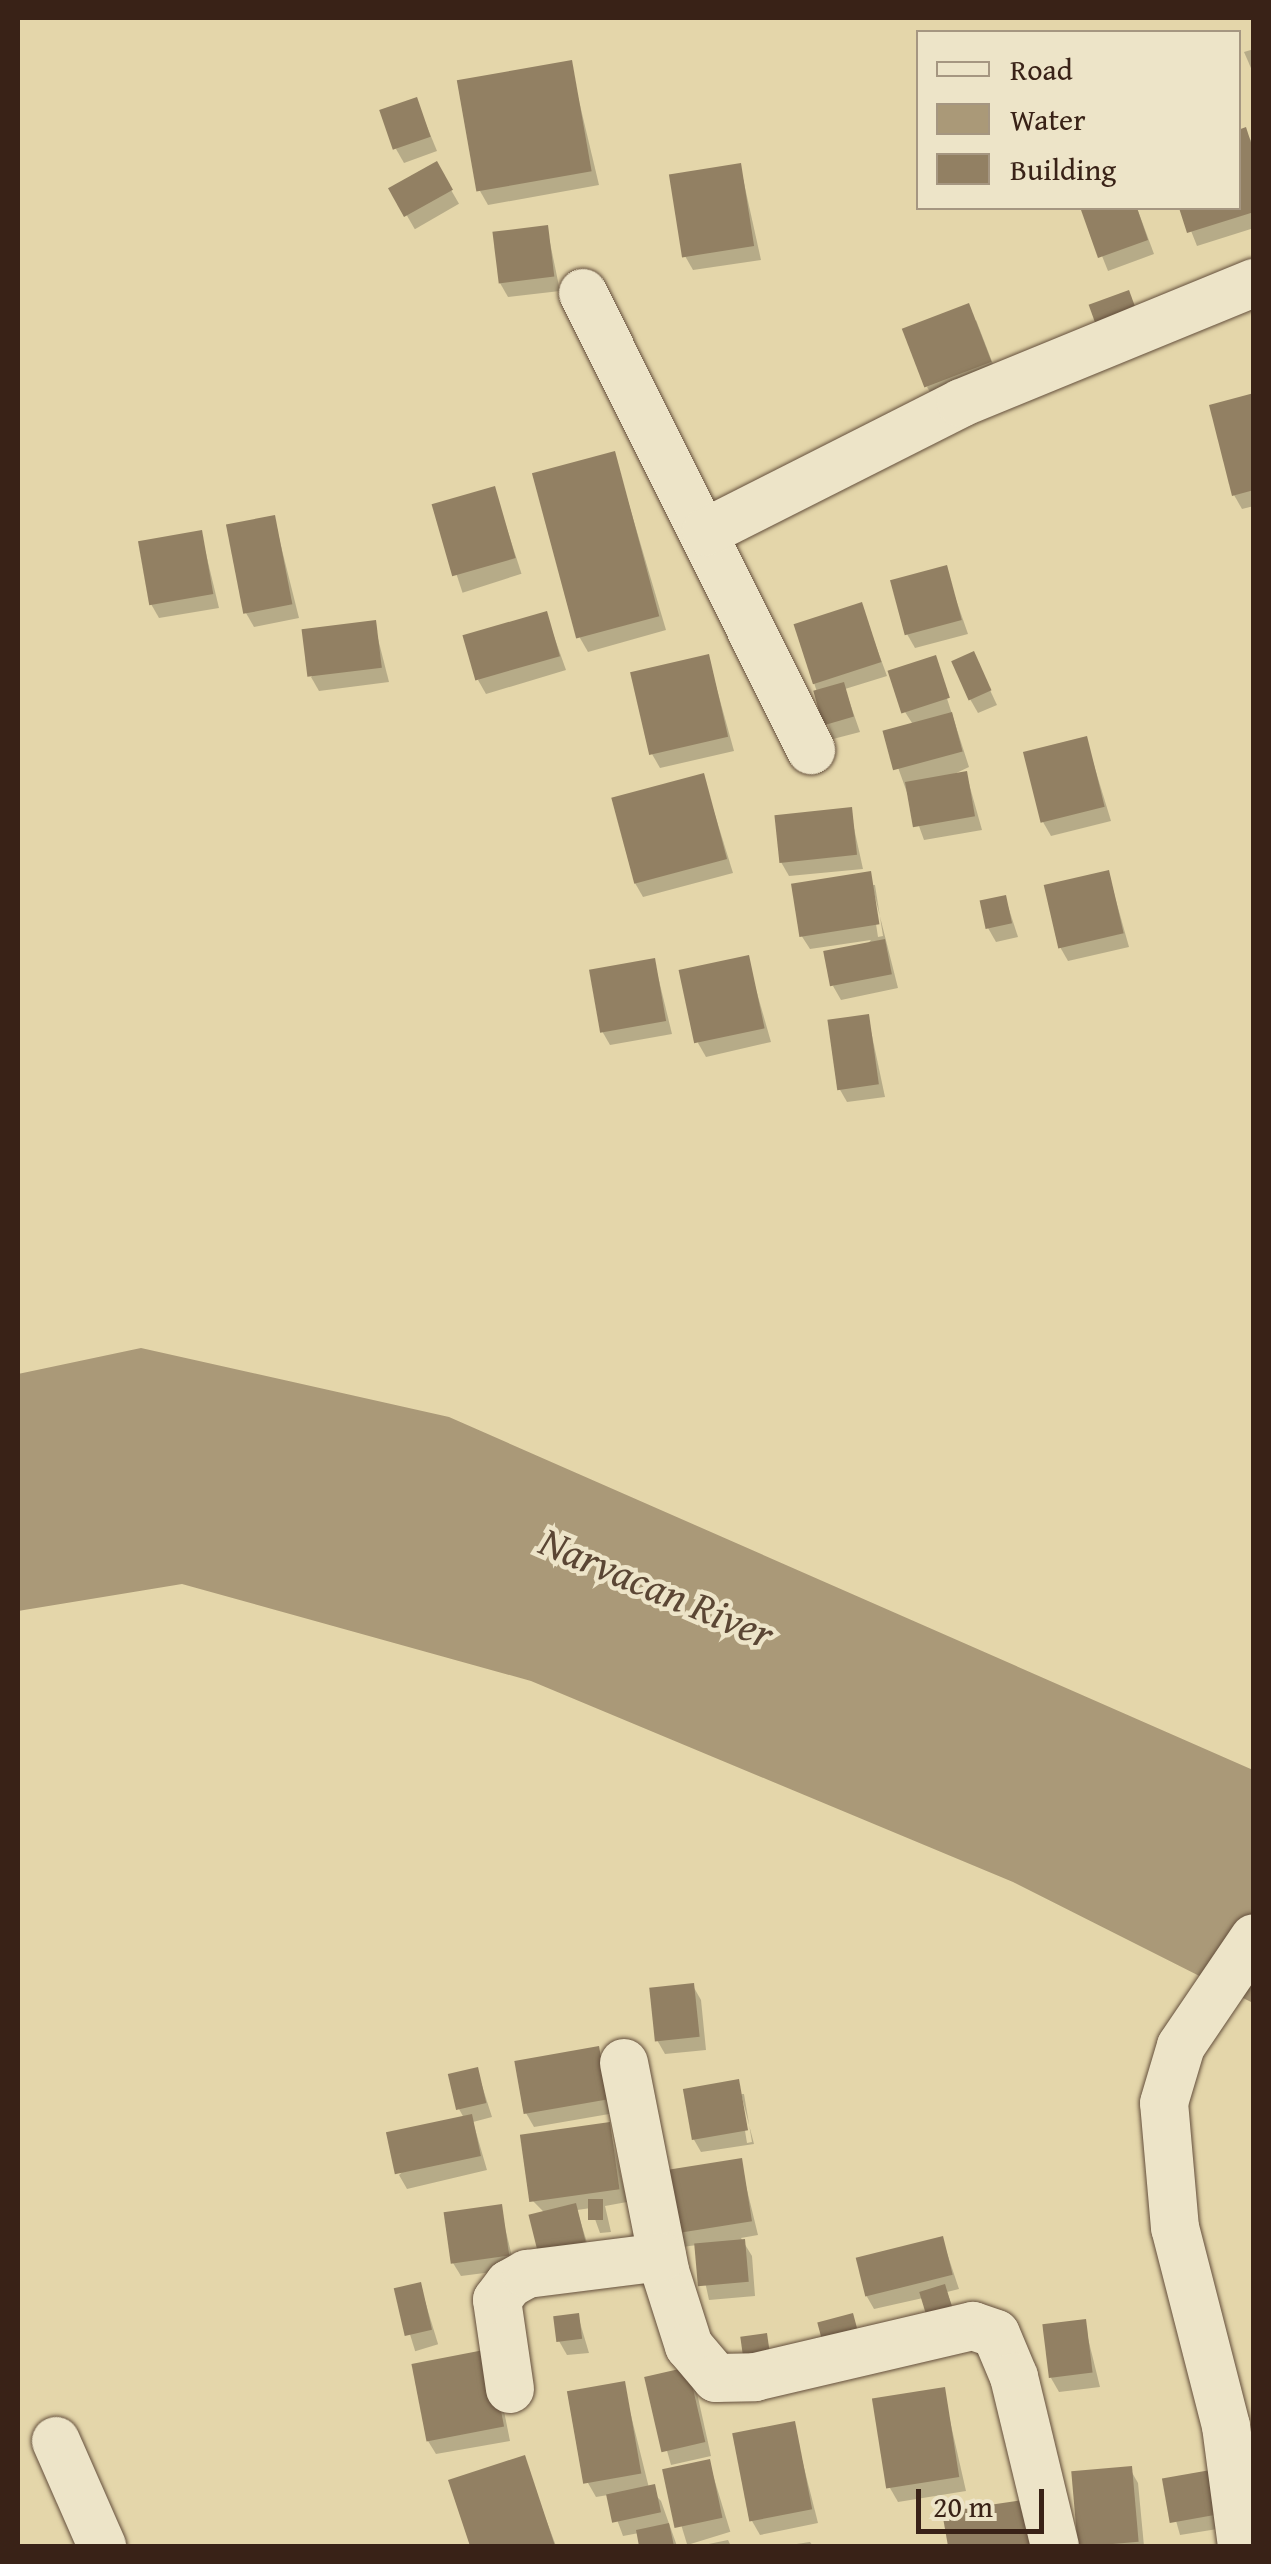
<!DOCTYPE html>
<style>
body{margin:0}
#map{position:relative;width:1271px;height:2564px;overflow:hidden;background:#e4d6aa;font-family:"Gentium Book Plus",serif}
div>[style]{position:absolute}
.water>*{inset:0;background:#aa9978}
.shadow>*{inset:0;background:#0003;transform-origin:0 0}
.building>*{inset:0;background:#928063;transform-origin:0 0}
.roads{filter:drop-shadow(0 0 2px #644f3c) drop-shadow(0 0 2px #644f3c)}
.minor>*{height:48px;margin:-24px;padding:0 24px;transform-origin:24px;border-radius:24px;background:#ede4c8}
span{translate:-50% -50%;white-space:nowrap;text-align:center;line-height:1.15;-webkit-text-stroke:9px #ede4c8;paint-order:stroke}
.water-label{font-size:42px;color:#5b4634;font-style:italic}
.frame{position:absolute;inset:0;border:20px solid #392217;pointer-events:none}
.legend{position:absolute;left:916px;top:30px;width:325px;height:180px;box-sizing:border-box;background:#ede4c8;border:2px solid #a59681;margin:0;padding:12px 18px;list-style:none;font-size:30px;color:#392217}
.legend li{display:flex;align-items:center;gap:20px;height:50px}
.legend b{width:50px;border:2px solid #a59681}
.scale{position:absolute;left:916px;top:2489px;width:128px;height:45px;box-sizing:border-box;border:5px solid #392217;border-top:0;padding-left:12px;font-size:30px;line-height:35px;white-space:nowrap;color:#392217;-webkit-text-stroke:8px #ede4c8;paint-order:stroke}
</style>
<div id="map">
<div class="water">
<i style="clip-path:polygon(141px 1348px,449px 1417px,1253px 1770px,1253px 2003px,1013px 1882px,531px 1681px,182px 1584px,18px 1611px,18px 1374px)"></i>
</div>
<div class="shadow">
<i style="clip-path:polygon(1254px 49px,1254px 75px,1244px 52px)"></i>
<i style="clip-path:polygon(570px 63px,599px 185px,488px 205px,480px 191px)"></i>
<i style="clip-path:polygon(416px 100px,437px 151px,404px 163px,396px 149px)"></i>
<i style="clip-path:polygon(1245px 130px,1254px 146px,1254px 228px,1197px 246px,1182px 208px,1238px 208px)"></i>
<i style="left:436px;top:164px;width:46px;height:51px;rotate:60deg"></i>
<i style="clip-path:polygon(740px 165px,761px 260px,693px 270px,685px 256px)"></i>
<i style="clip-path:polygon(1094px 208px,1137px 208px,1154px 254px,1108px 271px,1084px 211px)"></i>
<i style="clip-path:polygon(547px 228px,560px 291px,508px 297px,500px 283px)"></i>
<i style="clip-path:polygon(976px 320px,998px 377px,935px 400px,927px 387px)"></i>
<i style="clip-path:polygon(1254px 396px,1254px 506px,1242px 509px,1234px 495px)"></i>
<i style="clip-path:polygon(614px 454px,666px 630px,588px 652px,580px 638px)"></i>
<i style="left:494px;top:489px;width:89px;height:62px;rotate:72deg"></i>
<i style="clip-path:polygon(274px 518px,299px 618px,254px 627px,246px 613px)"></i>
<i style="clip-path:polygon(201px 533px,219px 608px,159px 618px,151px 604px)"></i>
<i style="clip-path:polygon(945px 568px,968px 634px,915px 648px,907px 634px)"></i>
<i style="clip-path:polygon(861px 605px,887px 676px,845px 689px,860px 732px,833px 739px,814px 683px)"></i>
<i style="clip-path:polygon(546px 614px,566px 670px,486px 694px,478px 680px)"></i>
<i style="clip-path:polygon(374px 623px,389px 682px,319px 691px,311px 677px)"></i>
<i style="clip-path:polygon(973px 654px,997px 705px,978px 713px,970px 699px)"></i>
<i style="clip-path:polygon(708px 657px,734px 751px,660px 768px,652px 754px)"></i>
<i style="clip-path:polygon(934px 658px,969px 767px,950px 776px,966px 773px,982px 830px,924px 840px,886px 734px,914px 726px,905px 712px)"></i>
<i style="clip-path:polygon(1086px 739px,1111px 821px,1051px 836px,1043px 822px)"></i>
<i style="clip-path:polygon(703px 776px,733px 873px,643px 897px,635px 883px)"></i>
<i style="clip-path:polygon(850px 810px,863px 869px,789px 876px,781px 862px)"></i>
<i style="clip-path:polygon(1108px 872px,1129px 947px,1068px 961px,1060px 947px)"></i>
<i style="clip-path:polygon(evenodd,869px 873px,898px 988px,841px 1000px,833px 986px,871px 940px,810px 949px,801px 935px,869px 873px,870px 885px,875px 885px,883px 936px,878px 937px,870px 885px)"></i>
<i style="clip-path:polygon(1005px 897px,1018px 937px,996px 942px,988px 928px)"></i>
<i style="clip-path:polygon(747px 958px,771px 1042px,706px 1057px,698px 1043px)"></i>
<i style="clip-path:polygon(654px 960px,672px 1034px,610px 1045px,602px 1031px)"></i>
<i style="clip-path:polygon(868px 1017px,885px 1097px,847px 1102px,839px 1088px)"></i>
<i style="clip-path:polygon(693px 1986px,701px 2000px,706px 2050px,665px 2054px,657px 2040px)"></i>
<i style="clip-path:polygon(598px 2049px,615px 2113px,534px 2127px,526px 2113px)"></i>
<i style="clip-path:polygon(477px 2070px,492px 2117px,473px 2122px,487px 2170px,407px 2189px,399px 2175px,464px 2118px,459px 2109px)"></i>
<i style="clip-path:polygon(evenodd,738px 2082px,754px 2144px,701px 2152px,693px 2138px,738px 2082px,739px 2094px,744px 2094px,752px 2142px,747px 2143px,739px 2094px)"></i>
<i style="clip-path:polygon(609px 2125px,627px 2202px,605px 2206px,611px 2232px,600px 2233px,591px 2208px,577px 2210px,593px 2262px,533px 2201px)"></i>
<i style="clip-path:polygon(740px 2161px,758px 2235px,741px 2238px,752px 2256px,755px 2296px,709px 2300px,697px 2245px,675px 2248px,667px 2234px)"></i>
<i style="clip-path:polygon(500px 2207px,515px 2269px,461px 2276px,453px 2263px)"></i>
<i style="clip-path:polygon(942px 2238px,959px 2289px,947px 2292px,962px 2333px,923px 2298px,874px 2309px,866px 2295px)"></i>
<i style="left:420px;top:2285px;width:62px;height:24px;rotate:73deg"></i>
<i style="clip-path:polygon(578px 2316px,589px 2353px,567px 2355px,559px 2341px)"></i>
<i style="clip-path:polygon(1084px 2322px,1100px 2387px,1059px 2392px,1051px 2378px)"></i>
<i style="clip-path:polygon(495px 2366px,510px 2441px,436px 2454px,428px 2441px)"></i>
<i style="clip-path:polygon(647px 2379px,695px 2384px,711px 2456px,671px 2465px)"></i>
<i style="clip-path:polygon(623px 2383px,649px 2488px,661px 2501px,677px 2546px,642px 2546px,639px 2533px,623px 2536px,608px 2495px,596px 2497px,588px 2483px)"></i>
<i style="clip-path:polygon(943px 2390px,966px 2491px,898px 2502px,890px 2488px)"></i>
<i style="clip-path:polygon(793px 2424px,818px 2523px,760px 2535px,752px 2521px)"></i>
<i style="clip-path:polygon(523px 2458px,556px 2546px,473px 2546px,451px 2481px)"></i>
<i style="left:709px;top:2462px;width:73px;height:45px;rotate:73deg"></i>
<i style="clip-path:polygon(1130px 2469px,1138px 2483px,1144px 2546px,1080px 2546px,1074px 2474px)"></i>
<i style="clip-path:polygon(1165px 2481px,1236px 2526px,1180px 2535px)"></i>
<i style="clip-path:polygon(728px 2540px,731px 2546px,699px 2546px)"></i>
<i style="clip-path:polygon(810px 2542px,813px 2546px,783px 2546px)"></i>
</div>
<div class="building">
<i style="left:572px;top:60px;width:113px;height:117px;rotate:80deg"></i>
<i style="left:417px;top:97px;width:42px;height:40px;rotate:71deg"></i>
<i style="clip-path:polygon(1246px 127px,1254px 152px,1254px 212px,1187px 233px,1179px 208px,1238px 208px,1238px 130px)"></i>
<i style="left:437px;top:161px;width:33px;height:56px;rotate:61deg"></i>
<i style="left:741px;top:163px;width:84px;height:73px;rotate:81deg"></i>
<i style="clip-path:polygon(1137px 208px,1148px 240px,1098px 258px,1081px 210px)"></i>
<i style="left:548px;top:225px;width:52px;height:56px;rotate:83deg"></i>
<i style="left:1129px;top:290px;width:37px;height:43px;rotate:70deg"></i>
<i style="left:969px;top:303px;width:63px;height:72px;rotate:69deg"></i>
<i style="clip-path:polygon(1254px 393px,1254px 490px,1232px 496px,1209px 405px)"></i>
<i style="left:615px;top:451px;width:171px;height:86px;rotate:75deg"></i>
<i style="left:495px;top:486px;width:75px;height:66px;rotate:74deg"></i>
<i style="left:275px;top:515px;width:91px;height:50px;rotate:79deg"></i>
<i style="left:202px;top:530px;width:65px;height:65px;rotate:80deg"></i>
<i style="left:947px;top:565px;width:57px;height:59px;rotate:75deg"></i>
<i style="left:862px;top:602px;width:63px;height:72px;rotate:72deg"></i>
<i style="left:547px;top:611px;width:47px;height:88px;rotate:74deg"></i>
<i style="left:376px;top:620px;width:48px;height:75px;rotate:83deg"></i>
<i style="left:974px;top:651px;width:43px;height:25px;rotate:66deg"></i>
<i style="left:709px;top:654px;width:85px;height:81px;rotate:77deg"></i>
<i style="left:936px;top:655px;width:45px;height:51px;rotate:72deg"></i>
<i style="left:844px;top:682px;width:36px;height:32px;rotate:74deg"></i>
<i style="left:952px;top:712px;width:41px;height:72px;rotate:75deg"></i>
<i style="left:1087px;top:736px;width:73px;height:66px;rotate:76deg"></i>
<i style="left:967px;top:771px;width:46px;height:63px;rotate:80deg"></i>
<i style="left:704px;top:773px;width:89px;height:96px;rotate:75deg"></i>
<i style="left:852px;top:807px;width:48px;height:78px;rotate:84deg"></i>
<i style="left:1109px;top:870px;width:65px;height:67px;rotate:77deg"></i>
<i style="left:871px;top:871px;width:54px;height:81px;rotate:81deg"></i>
<i style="left:1006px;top:895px;width:29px;height:27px;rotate:78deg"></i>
<i style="left:885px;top:939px;width:36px;height:63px;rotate:79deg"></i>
<i style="left:749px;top:955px;width:75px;height:72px;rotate:78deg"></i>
<i style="left:655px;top:958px;width:64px;height:67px;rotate:80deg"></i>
<i style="left:869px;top:1014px;width:71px;height:42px;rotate:82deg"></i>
<i style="left:694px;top:1983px;width:54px;height:45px;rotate:84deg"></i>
<i style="left:599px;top:2046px;width:54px;height:86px;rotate:80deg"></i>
<i style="left:478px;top:2067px;width:37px;height:31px;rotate:77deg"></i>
<i style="left:739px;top:2079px;width:52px;height:57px;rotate:80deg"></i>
<i style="left:472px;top:2114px;width:43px;height:88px;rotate:78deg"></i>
<i style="left:610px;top:2122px;width:68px;height:91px;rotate:82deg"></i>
<i style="left:742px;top:2158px;width:64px;height:89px;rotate:81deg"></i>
<i style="left:588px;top:2199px;width:15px;height:21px"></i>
<i style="left:576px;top:2203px;width:46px;height:49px;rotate:76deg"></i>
<i style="left:502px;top:2204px;width:52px;height:59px;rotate:82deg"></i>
<i style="left:943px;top:2236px;width:40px;height:90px;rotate:76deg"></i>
<i style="left:745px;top:2239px;width:43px;height:51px;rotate:85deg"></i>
<i style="left:421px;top:2282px;width:49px;height:28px;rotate:77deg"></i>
<i style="left:945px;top:2284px;width:37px;height:27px;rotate:73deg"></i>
<i style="left:579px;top:2313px;width:26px;height:26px;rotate:83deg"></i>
<i style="left:853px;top:2313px;width:30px;height:37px;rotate:75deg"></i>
<i style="left:1086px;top:2319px;width:54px;height:44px;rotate:83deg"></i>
<i style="left:767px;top:2333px;width:22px;height:27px;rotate:82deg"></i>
<i style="left:489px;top:2349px;width:79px;height:79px;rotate:79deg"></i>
<i style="left:688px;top:2367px;width:77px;height:45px;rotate:77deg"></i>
<i style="left:625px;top:2381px;width:94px;height:59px;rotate:80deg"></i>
<i style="left:945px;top:2387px;width:91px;height:74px;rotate:81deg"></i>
<i style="left:795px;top:2421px;width:90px;height:64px;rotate:79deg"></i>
<i style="clip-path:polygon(525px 2455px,555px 2546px,470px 2546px,448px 2480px)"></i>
<i style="left:710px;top:2459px;width:60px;height:49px;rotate:78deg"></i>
<i style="left:1132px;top:2466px;width:76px;height:61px;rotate:85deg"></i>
<i style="left:1222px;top:2468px;width:45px;height:61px;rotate:80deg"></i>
<i style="left:655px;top:2484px;width:29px;height:50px;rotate:78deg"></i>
<i style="clip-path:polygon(1029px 2499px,1036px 2546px,948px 2546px,942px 2512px)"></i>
<i style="clip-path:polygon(669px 2523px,674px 2546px,639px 2546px,636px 2530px)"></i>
</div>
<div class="roads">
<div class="minor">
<i style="left:583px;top:293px;width:511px;rotate:63.49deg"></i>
<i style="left:706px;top:532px;width:286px;rotate:-26.8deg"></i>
<i style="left:961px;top:403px;width:317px;rotate:-22.3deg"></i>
<i style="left:624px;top:2063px;width:212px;rotate:78.8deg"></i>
<i style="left:665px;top:2271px;width:79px;rotate:72.3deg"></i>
<i style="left:689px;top:2346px;width:42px;rotate:49.8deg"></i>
<i style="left:716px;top:2378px;width:39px;rotate:-1deg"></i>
<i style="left:755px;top:2377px;width:224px;rotate:-13.2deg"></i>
<i style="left:973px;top:2326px;width:24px;rotate:19deg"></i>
<i style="left:996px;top:2334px;width:47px;rotate:67.3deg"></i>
<i style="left:1014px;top:2377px;width:174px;rotate:76.4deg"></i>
<i style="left:510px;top:2389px;width:90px;rotate:-98.3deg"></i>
<i style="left:497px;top:2300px;width:20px;rotate:-53deg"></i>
<i style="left:509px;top:2284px;width:21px;rotate:-29deg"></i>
<i style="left:527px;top:2274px;width:136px;rotate:-7.2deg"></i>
<i style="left:56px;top:2441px;width:115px;rotate:66.3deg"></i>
<i style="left:1242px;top:2546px;width:121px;rotate:-97.6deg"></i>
<i style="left:1226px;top:2426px;width:204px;rotate:-104.4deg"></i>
<i style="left:1175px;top:2228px;width:125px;rotate:-95deg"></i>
<i style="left:1164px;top:2103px;width:59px;rotate:-73.4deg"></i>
<i style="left:1181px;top:2046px;width:130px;rotate:-55.9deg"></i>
</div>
</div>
<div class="water-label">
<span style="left:657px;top:1587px;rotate:23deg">Narvacan River</span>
</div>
<div class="frame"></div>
<ul class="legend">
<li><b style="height:12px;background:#ede4c8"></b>Road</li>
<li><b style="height:28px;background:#aa9978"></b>Water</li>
<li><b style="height:28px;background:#928063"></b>Building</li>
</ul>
<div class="scale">20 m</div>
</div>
